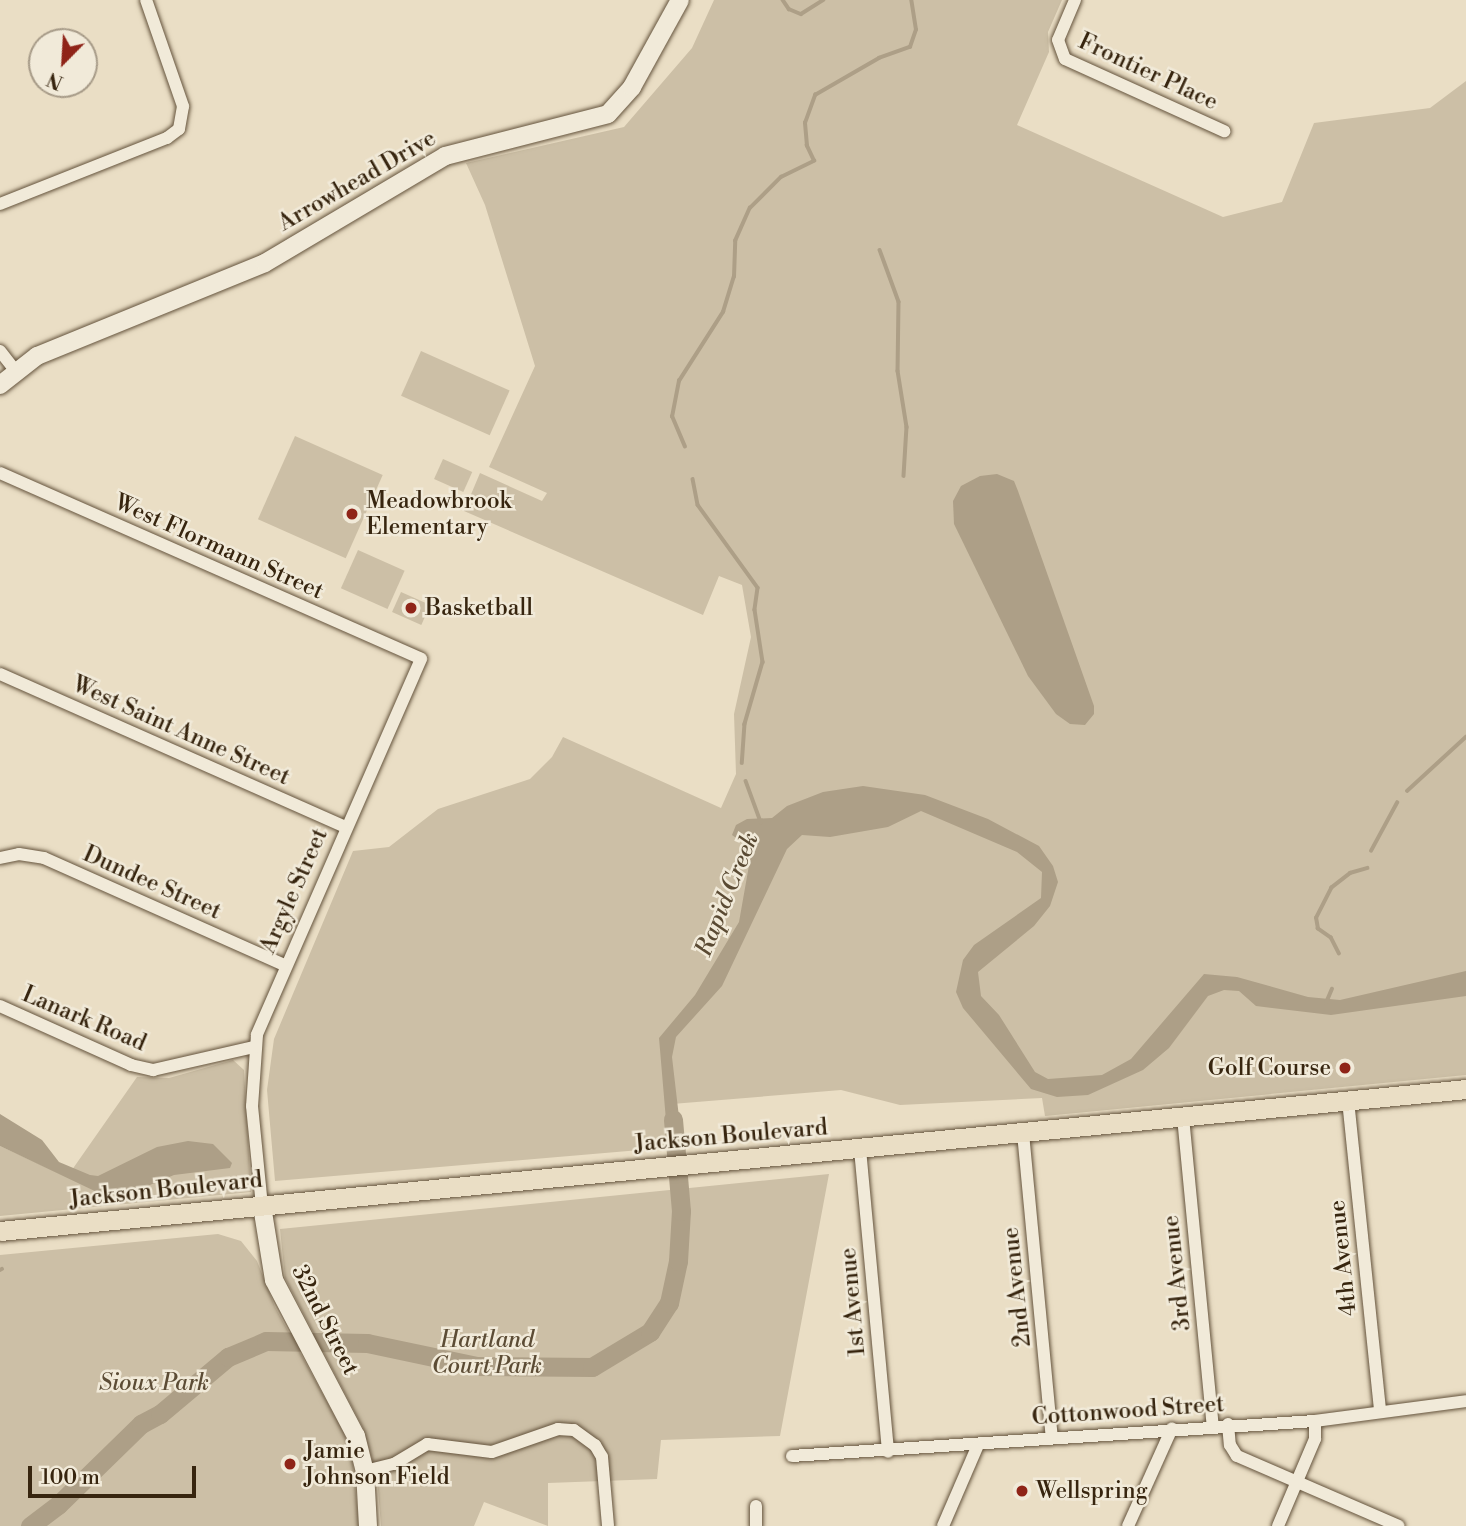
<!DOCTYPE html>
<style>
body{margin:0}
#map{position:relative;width:1466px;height:1526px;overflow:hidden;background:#eadec5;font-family:"Libre Bodoni",serif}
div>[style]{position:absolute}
.green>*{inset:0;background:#ccbfa6;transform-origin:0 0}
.water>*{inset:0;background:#ad9f87}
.stream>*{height:3.5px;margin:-1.75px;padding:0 1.75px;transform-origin:1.75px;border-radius:1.75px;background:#ad9f87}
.river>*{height:19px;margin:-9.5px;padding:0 9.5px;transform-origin:9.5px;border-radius:9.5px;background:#ad9f87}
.roads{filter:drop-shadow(0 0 2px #64533c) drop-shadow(0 0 2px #64533c)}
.street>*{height:12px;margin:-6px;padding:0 6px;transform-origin:6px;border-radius:6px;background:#f1ead9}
.secondary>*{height:18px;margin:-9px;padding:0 9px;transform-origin:9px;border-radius:9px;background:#f1ead9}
.primary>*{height:19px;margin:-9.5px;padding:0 9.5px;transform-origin:9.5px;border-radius:9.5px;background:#eadec5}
.dots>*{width:19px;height:19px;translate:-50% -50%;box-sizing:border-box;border:4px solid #f1ead9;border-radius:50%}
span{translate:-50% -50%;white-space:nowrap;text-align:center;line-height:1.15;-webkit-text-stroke:5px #f1ead9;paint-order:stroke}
.street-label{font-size:23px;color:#37250f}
.poi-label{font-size:23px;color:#37250f}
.left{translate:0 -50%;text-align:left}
.right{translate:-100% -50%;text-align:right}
.park-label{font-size:23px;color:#5c4c35;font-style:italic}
.water-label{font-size:24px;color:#5a4a33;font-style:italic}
.north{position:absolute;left:28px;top:28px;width:70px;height:70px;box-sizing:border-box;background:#f1ead9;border:2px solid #a79b88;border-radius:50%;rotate:204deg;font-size:19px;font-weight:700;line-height:28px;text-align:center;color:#37250f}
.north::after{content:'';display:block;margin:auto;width:24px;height:32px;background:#8f2418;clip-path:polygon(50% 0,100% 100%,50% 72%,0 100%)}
.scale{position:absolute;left:28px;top:1466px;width:168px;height:32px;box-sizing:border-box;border:4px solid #37250f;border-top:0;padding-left:9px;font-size:21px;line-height:24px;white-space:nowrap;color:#37250f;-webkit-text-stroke:5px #f1ead9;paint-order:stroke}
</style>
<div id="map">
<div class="green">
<i style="clip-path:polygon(714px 0,1062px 0,1048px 32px,1049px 52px,1017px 125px,1223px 217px,1282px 202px,1314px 123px,1430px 108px,1466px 81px,1466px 1075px,1045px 1116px,1042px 1098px,900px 1105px,841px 1090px,672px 1104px,675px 1147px,275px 1181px,267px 1090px,274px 1039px,353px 851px,389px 847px,438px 809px,530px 779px,552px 757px,563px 737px,721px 808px,736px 774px,734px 714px,751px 637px,742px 585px,719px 576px,703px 615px,464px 511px,480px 473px,542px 501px,547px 493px,489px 467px,535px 366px,485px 205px,466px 163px,624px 127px,692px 48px)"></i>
<i style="left:421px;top:351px;width:97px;height:49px;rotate:24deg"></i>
<i style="left:295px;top:436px;width:96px;height:91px;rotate:24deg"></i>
<i style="left:443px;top:459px;width:32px;height:22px;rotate:24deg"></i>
<i style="left:358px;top:550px;width:51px;height:42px;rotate:24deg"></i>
<i style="left:401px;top:592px;width:32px;height:22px;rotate:24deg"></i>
<i style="clip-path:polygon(233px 1060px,244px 1070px,251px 1192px,0 1216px,0 1146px,67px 1177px,137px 1077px,169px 1078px)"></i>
<i style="clip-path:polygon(829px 1174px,780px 1436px,661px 1440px,657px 1479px,548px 1483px,548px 1526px,484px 1502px,474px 1526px,381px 1526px,377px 1477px,363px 1428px,285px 1278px,280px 1229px)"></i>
<i style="clip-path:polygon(218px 1234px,241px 1241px,257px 1261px,275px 1307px,344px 1433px,353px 1464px,359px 1526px,0 1526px,0 1255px)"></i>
</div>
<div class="water">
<i style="clip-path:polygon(997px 474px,1014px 481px,1018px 491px,1094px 706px,1094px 714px,1085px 725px,1070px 724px,1056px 714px,1028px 676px,954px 524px,953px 501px,961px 486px,980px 476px)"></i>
<i style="clip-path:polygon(863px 786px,925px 795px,988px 819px,1039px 846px,1053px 866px,1058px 882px,1050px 906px,1034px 926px,978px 972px,981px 996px,999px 1015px,1035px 1072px,1048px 1079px,1102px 1075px,1131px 1059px,1204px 974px,1237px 977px,1308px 997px,1340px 1000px,1466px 971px,1466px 996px,1331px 1015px,1256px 1006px,1239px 991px,1224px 990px,1208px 996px,1169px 1048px,1143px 1070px,1088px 1095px,1057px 1097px,1031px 1089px,963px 1008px,956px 992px,963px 960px,974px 945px,1041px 898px,1042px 872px,1017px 852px,921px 811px,888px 827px,830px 837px,802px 835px,787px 849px,722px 986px,676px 1037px,672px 1057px,682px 1143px,668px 1144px,659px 1038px,695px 995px,739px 922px,751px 854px,749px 847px,732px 835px,736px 825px,747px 819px,772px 818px,787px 806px,823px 792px)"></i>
<i style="clip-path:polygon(0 1114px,42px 1140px,59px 1162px,90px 1175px,98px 1176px,157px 1147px,188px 1141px,213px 1144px,232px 1163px,230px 1168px,174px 1175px,133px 1192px,101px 1194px,0 1146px)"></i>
</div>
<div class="stream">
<i style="left:783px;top:0;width:11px;rotate:56deg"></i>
<i style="left:789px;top:9px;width:13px;rotate:23deg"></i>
<i style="left:801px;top:14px;width:26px;rotate:-32deg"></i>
<i style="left:880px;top:250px;width:55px;rotate:69.9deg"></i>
<i style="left:899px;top:302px;width:69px;rotate:90.8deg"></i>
<i style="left:898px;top:371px;width:57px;rotate:80.9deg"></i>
<i style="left:907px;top:427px;width:49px;rotate:93.5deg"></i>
<i style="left:685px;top:447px;width:33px;rotate:-113deg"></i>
<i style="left:672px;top:417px;width:37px;rotate:-79deg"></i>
<i style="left:679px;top:381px;width:82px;rotate:-57.5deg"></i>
<i style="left:723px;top:312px;width:37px;rotate:-73deg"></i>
<i style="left:734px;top:277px;width:36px;rotate:-88deg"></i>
<i style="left:735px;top:241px;width:36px;rotate:-66deg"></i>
<i style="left:750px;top:208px;width:44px;rotate:-45deg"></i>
<i style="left:781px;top:177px;width:37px;rotate:-26deg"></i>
<i style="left:814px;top:161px;width:17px;rotate:-115deg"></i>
<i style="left:807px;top:146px;width:23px;rotate:-95deg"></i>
<i style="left:805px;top:123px;width:30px;rotate:-70deg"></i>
<i style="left:815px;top:95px;width:74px;rotate:-30deg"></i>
<i style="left:879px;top:58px;width:33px;rotate:-20deg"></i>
<i style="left:910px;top:47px;width:18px;rotate:-71deg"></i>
<i style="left:916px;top:30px;width:30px;rotate:-99deg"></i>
<i style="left:693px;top:479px;width:26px;rotate:79deg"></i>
<i style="left:698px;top:505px;width:102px;rotate:54.1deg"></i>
<i style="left:758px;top:588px;width:22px;rotate:98deg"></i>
<i style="left:755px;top:610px;width:53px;rotate:81.3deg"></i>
<i style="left:763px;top:662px;width:65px;rotate:106.2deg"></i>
<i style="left:745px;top:724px;width:39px;rotate:94deg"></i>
<i style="left:746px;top:781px;width:44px;rotate:69.9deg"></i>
<i style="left:1407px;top:791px;width:80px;rotate:-42.5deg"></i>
<i style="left:1371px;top:851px;width:55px;rotate:-61.6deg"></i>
<i style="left:1339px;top:954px;width:18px;rotate:-117deg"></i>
<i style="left:1331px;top:938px;width:16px;rotate:-145deg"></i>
<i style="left:1318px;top:929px;width:11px;rotate:-100deg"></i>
<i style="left:1316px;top:918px;width:34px;rotate:-63deg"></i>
<i style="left:1331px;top:888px;width:24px;rotate:-38deg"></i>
<i style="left:1350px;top:873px;width:18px;rotate:-16deg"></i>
<i style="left:1326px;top:1003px;width:15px;rotate:-67deg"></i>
<i style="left:0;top:1270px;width:2px;rotate:-27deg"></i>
</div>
<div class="river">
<i style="left:30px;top:1526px;width:35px;rotate:-37deg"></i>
<i style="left:58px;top:1505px;width:116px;rotate:-44.3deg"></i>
<i style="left:141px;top:1424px;width:21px;rotate:-28deg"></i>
<i style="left:160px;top:1414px;width:89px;rotate:-40deg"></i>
<i style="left:228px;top:1357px;width:41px;rotate:-22.8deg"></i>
<i style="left:266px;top:1341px;width:101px;rotate:1.1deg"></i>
<i style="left:367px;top:1343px;width:111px;rotate:11.9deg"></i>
<i style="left:476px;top:1366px;width:116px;rotate:0.5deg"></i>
<i style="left:592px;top:1367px;width:68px;rotate:-31.1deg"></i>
<i style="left:650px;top:1332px;width:35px;rotate:-57deg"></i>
<i style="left:669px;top:1303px;width:43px;rotate:-77.9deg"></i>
<i style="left:678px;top:1261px;width:50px;rotate:-86.6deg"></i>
<i style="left:681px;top:1211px;width:92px;rotate:-95deg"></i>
</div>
<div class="roads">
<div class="street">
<i style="left:1075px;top:0;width:43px;rotate:113deg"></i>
<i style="left:1058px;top:40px;width:20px;rotate:70deg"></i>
<i style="left:1065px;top:59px;width:175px;rotate:24.4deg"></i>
<i style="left:0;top:204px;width:180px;rotate:-21.6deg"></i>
<i style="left:167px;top:138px;width:15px;rotate:-37deg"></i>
<i style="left:179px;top:129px;width:23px;rotate:-80deg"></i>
<i style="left:183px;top:106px;width:112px;rotate:-109.2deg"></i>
<i style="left:0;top:351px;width:24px;rotate:52deg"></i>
<i style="left:0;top:473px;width:460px;rotate:23.8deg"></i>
<i style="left:421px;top:659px;width:410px;rotate:113.6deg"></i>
<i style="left:257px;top:1035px;width:71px;rotate:94deg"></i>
<i style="left:252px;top:1106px;width:100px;rotate:84.3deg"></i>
<i style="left:0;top:674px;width:378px;rotate:23.9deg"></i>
<i style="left:0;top:858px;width:19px;rotate:-12deg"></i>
<i style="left:19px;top:854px;width:25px;rotate:9deg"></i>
<i style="left:44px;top:858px;width:263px;rotate:24deg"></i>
<i style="left:0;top:1006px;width:144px;rotate:24.2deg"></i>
<i style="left:131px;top:1065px;width:23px;rotate:13deg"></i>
<i style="left:153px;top:1070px;width:104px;rotate:-12.8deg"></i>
<i style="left:1348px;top:1100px;width:313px;rotate:84.1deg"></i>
<i style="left:1183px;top:1117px;width:310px;rotate:84.5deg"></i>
<i style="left:1023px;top:1133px;width:305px;rotate:84.6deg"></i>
<i style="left:860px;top:1149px;width:304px;rotate:84.7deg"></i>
<i style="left:1228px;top:1424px;width:21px;rotate:85deg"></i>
<i style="left:1230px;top:1445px;width:13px;rotate:58deg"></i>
<i style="left:1237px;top:1456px;width:176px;rotate:23.4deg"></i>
<i style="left:792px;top:1456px;width:524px;rotate:-3.83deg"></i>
<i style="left:1315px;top:1421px;width:152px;rotate:-7.5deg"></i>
<i style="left:365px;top:1471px;width:30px;rotate:-14deg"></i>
<i style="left:394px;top:1464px;width:39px;rotate:-31deg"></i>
<i style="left:427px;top:1444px;width:65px;rotate:7deg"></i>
<i style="left:492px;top:1452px;width:70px;rotate:-19.2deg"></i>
<i style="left:558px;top:1429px;width:16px;rotate:4deg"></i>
<i style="left:574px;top:1430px;width:26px;rotate:36deg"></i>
<i style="left:595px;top:1445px;width:14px;rotate:60deg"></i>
<i style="left:602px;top:1457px;width:69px;rotate:85deg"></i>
<i style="left:756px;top:1526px;width:20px;rotate:-90deg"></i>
<i style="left:943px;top:1526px;width:88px;rotate:-66.6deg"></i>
<i style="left:1128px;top:1526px;width:107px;rotate:-65.8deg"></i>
<i style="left:1278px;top:1526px;width:95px;rotate:-67deg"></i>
<i style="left:1315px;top:1439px;width:18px;rotate:-90deg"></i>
</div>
<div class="secondary">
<i style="left:0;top:385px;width:47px;rotate:-38.1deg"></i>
<i style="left:37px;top:356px;width:246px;rotate:-22.2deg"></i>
<i style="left:265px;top:263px;width:209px;rotate:-30.7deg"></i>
<i style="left:445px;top:156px;width:168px;rotate:-14.4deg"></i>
<i style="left:608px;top:114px;width:36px;rotate:-48deg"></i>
<i style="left:632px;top:87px;width:99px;rotate:-61.1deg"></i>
<i style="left:262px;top:1206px;width:75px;rotate:80.8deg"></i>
<i style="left:274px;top:1280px;width:176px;rotate:62.3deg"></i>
<i style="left:356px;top:1436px;width:36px;rotate:76deg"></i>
<i style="left:365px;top:1471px;width:55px;rotate:86.9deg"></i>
</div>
<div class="primary">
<i style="left:0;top:1231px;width:1473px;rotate:-5.53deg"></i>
</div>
</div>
<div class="dots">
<i style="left:352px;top:514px;background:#8f2418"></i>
<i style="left:411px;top:608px;background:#8f2418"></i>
<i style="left:1345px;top:1068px;background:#8f2418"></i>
<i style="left:290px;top:1464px;background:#8f2418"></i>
<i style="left:1022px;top:1491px;background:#8f2418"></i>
</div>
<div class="street-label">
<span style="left:1148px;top:72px;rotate:25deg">Frontier Place</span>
<span style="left:357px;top:181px;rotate:-30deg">Arrowhead Drive</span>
<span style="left:219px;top:547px;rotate:24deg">West Flormann Street</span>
<span style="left:181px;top:731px;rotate:24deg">West Saint Anne Street</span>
<span style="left:152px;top:883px;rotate:24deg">Dundee Street</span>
<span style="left:294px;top:891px;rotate:-66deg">Argyle Street</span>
<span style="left:84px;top:1019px;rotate:23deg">Lanark Road</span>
<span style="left:731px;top:1136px;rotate:-5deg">Jackson Boulevard</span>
<span style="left:166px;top:1190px;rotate:-6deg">Jackson Boulevard</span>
<span style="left:1343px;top:1258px;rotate:-96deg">4th Avenue</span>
<span style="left:1177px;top:1273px;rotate:-96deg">3rd Avenue</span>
<span style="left:1017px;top:1287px;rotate:-96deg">2nd Avenue</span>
<span style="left:853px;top:1302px;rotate:-95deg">1st Avenue</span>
<span style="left:325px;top:1320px;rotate:63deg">32nd Street</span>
<span style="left:1128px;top:1411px;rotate:-4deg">Cottonwood Street</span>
</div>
<div class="poi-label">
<span class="left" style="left:366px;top:514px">Meadowbrook<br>Elementary</span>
<span class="left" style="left:425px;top:608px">Basketball</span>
<span class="right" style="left:1331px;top:1068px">Golf Course</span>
<span class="left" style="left:304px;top:1464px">Jamie<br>Johnson Field</span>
<span class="left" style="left:1036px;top:1491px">Wellspring</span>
</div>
<div class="park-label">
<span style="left:487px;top:1353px">Hartland<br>Court Park</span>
<span style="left:154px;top:1383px">Sioux Park</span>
</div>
<div class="water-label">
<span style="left:728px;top:895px;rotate:-68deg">Rapid Creek</span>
</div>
<div class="north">N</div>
<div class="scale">100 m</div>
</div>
